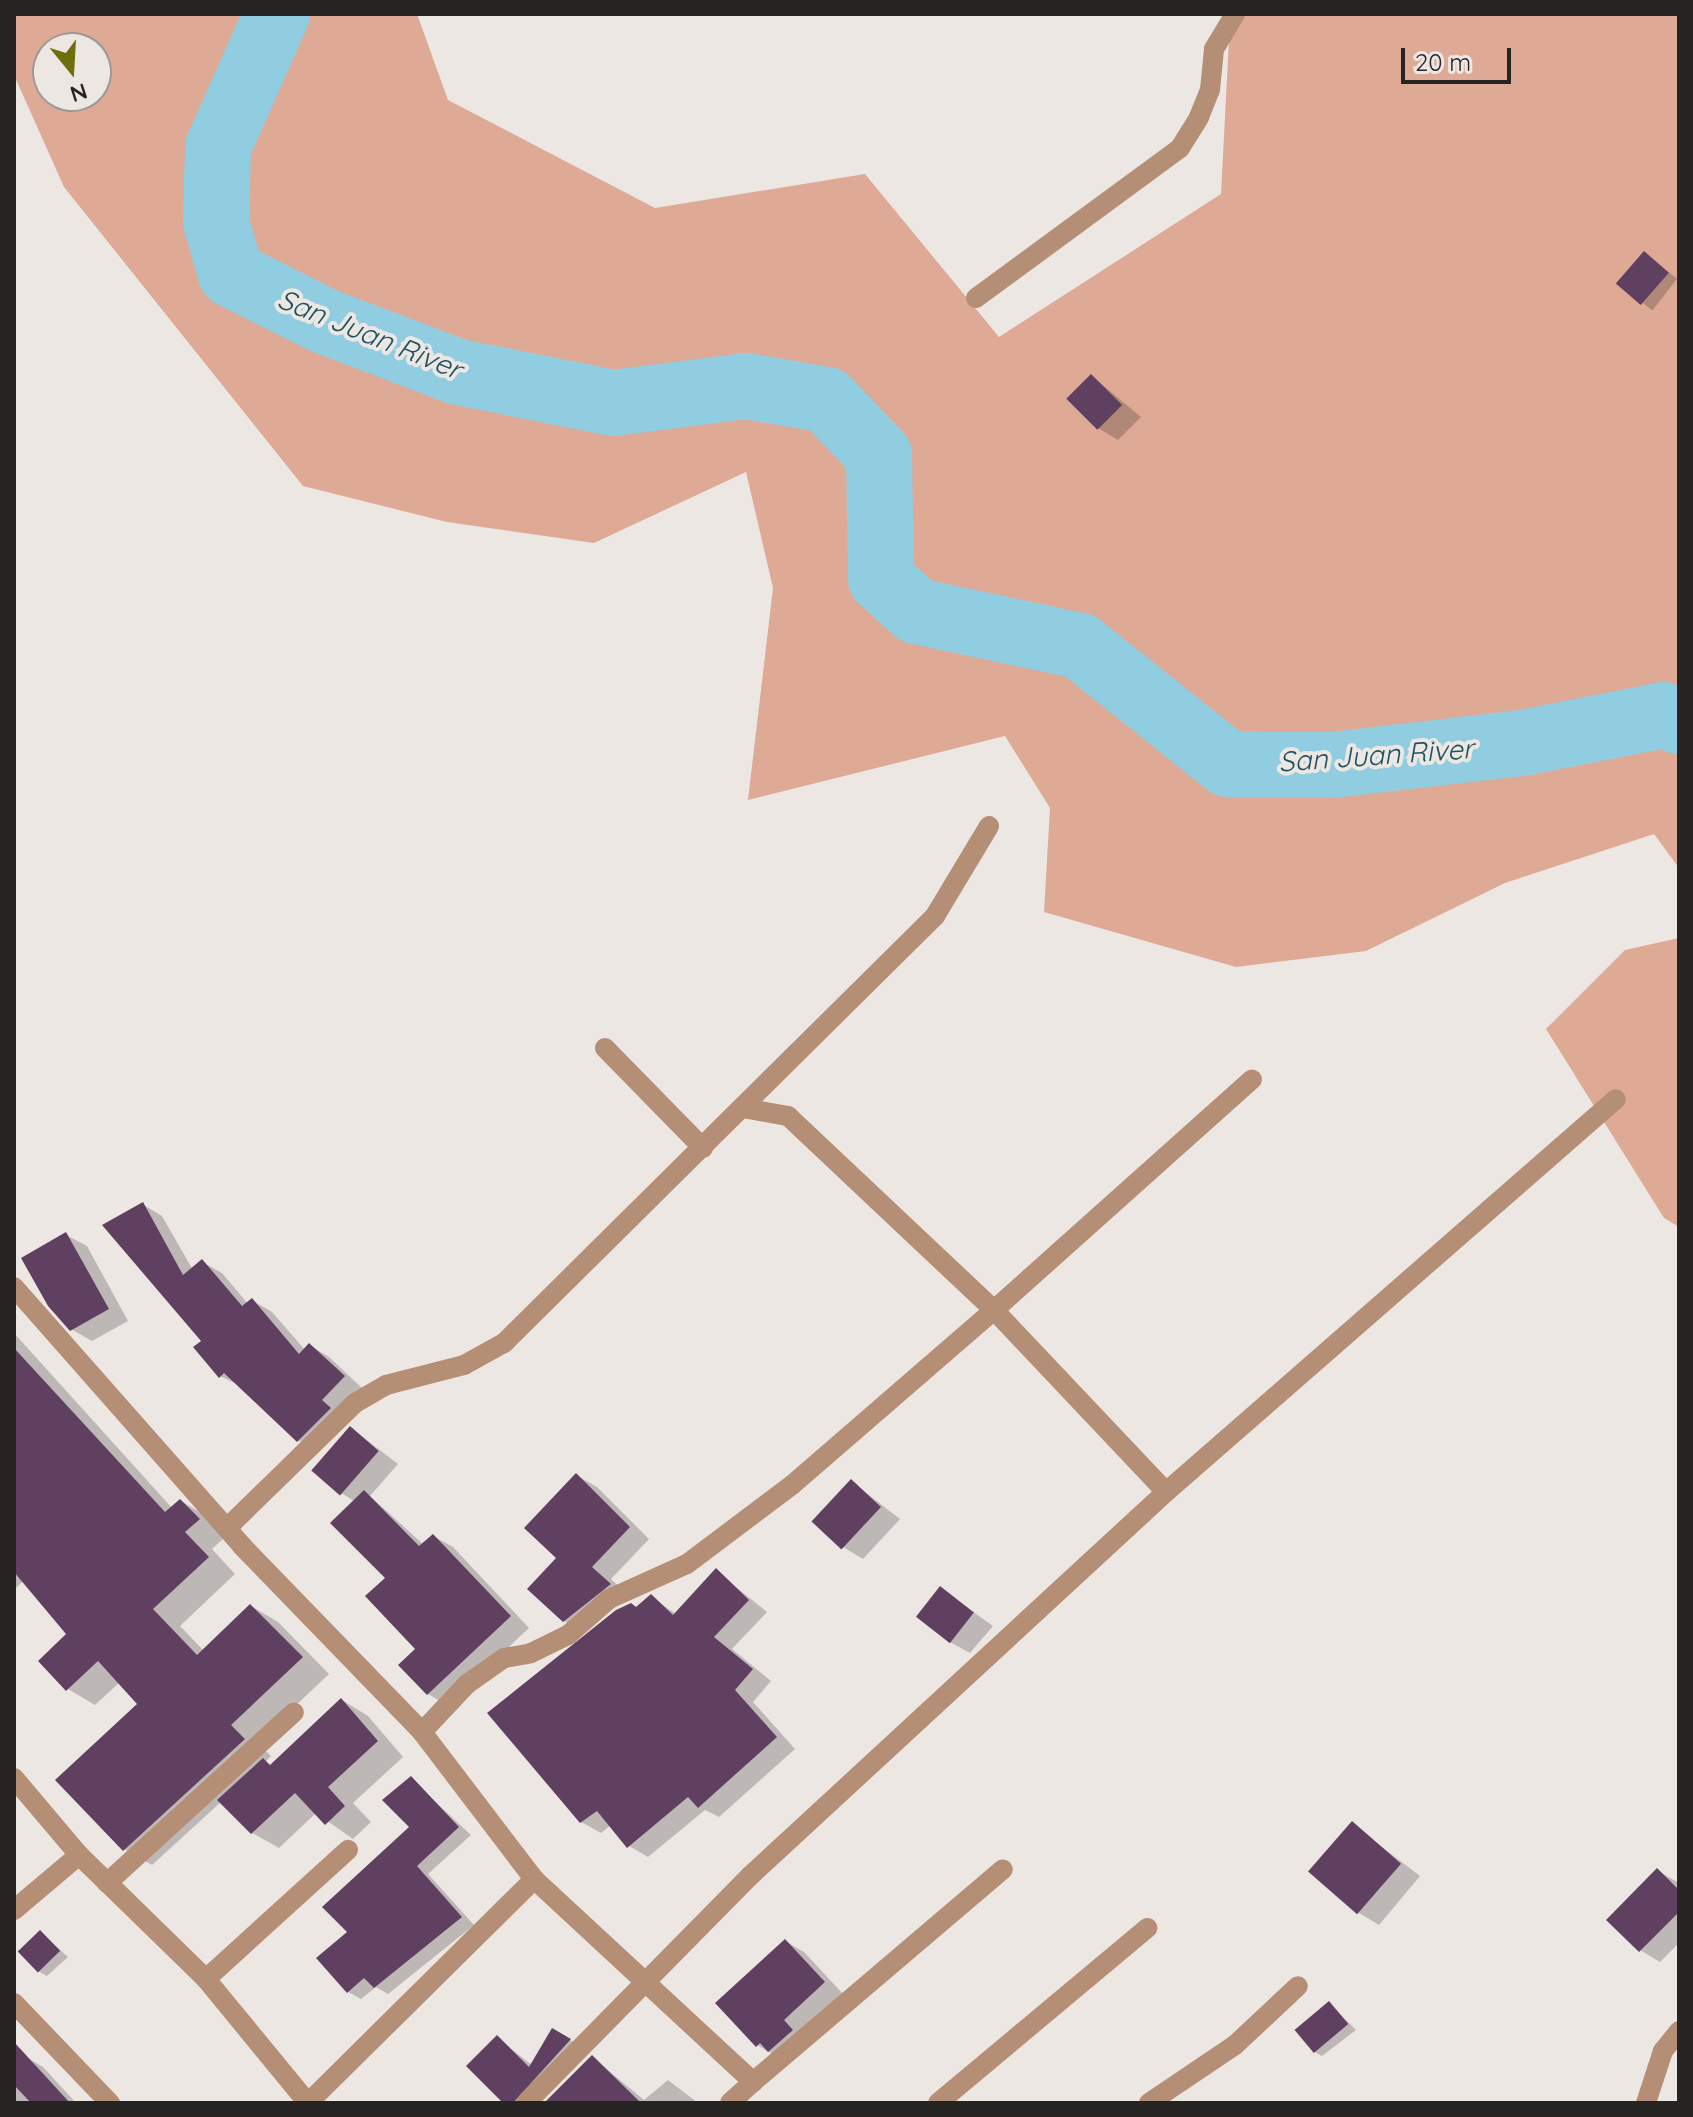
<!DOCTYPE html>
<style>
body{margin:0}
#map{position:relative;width:1693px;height:2117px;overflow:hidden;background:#ede7e4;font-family:Quicksand,sans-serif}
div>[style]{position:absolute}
.forest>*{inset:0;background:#deaa95}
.shadow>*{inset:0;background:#0003;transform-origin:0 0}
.river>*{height:66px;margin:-33px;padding:0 33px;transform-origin:33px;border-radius:33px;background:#90cde0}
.building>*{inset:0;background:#604061;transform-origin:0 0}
.minor>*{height:20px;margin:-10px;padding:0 10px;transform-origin:10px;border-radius:10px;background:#b48f75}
span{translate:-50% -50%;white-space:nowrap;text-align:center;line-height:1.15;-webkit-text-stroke:8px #ede7e4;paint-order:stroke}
.water-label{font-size:28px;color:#1e515f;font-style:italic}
.frame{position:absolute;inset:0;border:16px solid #262423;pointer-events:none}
.north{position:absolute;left:32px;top:32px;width:80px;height:80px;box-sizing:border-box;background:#ede7e4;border:2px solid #9d9997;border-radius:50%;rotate:162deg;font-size:22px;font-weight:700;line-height:32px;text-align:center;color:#262423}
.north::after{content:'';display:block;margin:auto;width:28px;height:36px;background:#6f6e0e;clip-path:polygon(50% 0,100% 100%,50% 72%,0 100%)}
.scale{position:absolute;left:1401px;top:48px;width:110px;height:36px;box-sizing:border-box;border:4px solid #262423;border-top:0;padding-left:10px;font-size:24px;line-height:28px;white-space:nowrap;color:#262423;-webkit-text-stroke:6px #ede7e4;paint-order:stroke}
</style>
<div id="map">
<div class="forest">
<i style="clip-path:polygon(evenodd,14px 14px,417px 14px,448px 100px,655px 208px,865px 174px,999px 337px,1221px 194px,1230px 20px,1238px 14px,1679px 14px,1679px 868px,1654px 834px,1505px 883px,1366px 951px,1236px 967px,1044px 912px,1050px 808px,1005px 736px,748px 800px,773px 588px,746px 472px,594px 543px,447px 522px,303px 486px,64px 187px,14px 75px,14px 14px,48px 48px,96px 48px,96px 96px,48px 96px,48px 48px)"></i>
<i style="clip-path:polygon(1679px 938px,1679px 1227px,1664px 1218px,1546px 1029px,1625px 950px)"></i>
</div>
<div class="shadow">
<i style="left:1644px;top:253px;width:42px;height:40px;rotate:38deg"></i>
<i style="clip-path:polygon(1092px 376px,1141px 417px,1118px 440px,1098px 428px)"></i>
<i style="clip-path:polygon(142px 1204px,162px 1216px,193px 1270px,202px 1262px,222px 1273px,248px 1304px,252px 1300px,272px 1312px,305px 1350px,309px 1345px,329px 1357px,363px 1389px,318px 1452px,298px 1440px,241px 1386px,220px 1376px)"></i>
<i style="clip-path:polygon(66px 1235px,87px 1246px,128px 1321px,92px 1341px,71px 1329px)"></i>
<i style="clip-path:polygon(14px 1333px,172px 1508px,181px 1501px,208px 1517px,226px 1536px,212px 1549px,235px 1574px,180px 1626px,204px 1651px,251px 1606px,278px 1622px,329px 1674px,257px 1742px,271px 1756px,265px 1762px,272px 1766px,342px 1700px,368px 1716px,403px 1757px,353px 1803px,371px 1822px,353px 1839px,316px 1813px,279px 1848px,252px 1833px,222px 1801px,152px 1865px,124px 1849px,140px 1704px,120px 1682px,95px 1705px,68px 1689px,69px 1635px,23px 1581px,14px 1590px)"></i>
<i style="clip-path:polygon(351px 1428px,398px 1464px,370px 1496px,424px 1545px,433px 1536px,453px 1547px,529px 1628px,447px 1705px,428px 1694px,417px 1649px,356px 1502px,341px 1493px)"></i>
<i style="clip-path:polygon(576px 1475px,597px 1487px,649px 1539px,611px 1579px,629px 1596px,584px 1632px,564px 1621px,559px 1557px)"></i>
<i style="clip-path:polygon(852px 1482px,900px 1519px,863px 1559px,843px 1547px)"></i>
<i style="clip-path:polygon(716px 1571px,767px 1612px,732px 1649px,771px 1681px,753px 1702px,795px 1749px,719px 1817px,705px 1810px,648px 1857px,629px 1846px,611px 1825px,601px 1833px,581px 1822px,637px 1609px,651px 1597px,676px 1614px)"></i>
<i style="clip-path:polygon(940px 1588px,993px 1626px,970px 1653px,950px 1642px)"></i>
<i style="clip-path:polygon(411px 1779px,471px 1835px,428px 1874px,474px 1925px,388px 1994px,376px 1987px,361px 1999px,348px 1992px,350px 1933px,411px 1827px)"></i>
<i style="clip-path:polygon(1352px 1824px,1420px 1876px,1379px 1925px,1359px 1913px)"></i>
<i style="clip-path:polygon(1658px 1871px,1679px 1883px,1679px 1943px,1660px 1962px,1640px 1950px)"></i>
<i style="clip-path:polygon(40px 1932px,68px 1957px,47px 1976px,38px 1971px)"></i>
<i style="clip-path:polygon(785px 1941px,804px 1952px,843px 1994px,776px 2056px,757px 2045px)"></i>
<i style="clip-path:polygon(1330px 2004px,1356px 2030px,1322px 2056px,1313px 2051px)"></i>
<i style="clip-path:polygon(553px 2030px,587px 2050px,535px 2103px,506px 2103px,497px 2038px,532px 2065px)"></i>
<i style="clip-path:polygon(24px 2056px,43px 2067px,76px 2103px,14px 2103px,14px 2065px)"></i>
<i style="clip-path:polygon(592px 2057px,644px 2100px,668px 2080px,698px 2103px,546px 2103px)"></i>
</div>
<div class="river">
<i style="left:277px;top:14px;width:145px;rotate:113.9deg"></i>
<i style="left:218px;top:147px;width:75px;rotate:91.5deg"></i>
<i style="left:216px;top:222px;width:54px;rotate:73.9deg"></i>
<i style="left:231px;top:274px;width:107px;rotate:26.6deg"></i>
<i style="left:327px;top:322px;width:140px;rotate:20.9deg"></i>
<i style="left:458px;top:372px;width:158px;rotate:11.3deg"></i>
<i style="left:613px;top:403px;width:134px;rotate:-7.3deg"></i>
<i style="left:746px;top:386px;width:82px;rotate:9.8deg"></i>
<i style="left:827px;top:400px;width:76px;rotate:46.6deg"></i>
<i style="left:879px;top:455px;width:124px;rotate:89.1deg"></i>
<i style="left:881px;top:579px;width:47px;rotate:42.4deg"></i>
<i style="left:916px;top:611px;width:168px;rotate:12deg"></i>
<i style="left:1080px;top:646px;width:189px;rotate:38.6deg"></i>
<i style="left:1228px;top:764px;width:104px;rotate:0.6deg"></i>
<i style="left:1332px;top:765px;width:191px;rotate:-6.6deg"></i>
<i style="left:1522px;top:743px;width:144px;rotate:-11.2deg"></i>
<i style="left:1663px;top:715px;width:17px;rotate:21deg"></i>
</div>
<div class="building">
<i style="left:1644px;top:251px;width:33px;height:43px;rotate:41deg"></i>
<i style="left:1091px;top:374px;width:44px;height:35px;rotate:45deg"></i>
<i style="clip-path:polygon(143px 1202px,183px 1275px,202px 1259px,242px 1306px,252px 1298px,299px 1354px,309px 1343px,345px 1376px,322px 1400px,331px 1408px,297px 1442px,224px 1373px,219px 1378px,193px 1347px,201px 1341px,102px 1225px)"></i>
<i style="clip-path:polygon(66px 1232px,109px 1309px,70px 1331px,48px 1306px,21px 1258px)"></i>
<i style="clip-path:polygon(14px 1348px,165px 1512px,180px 1499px,200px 1519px,185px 1532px,209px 1557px,153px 1609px,197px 1655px,250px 1604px,303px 1657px,231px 1725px,245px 1739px,123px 1851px,55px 1780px,137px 1704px,98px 1661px,66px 1691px,38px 1661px,66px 1634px,14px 1572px)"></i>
<i style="left:350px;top:1426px;width:38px;height:59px;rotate:41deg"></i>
<i style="clip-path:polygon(576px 1473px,630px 1527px,592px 1567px,611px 1584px,563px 1622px,527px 1589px,556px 1558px,524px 1528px)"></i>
<i style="left:851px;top:1479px;width:41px;height:58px;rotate:43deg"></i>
<i style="clip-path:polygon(364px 1490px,419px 1546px,433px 1534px,511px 1616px,427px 1695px,398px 1665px,415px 1649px,365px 1596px,385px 1578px,330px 1523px)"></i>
<i style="clip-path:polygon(716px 1568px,749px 1600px,714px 1637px,753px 1669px,735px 1690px,777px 1737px,698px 1808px,688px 1797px,627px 1848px,597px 1811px,580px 1823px,487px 1713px,616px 1610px,631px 1603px,636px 1607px,651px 1594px,673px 1615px)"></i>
<i style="left:940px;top:1586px;width:43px;height:39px;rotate:38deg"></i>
<i style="clip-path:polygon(341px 1698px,378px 1741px,328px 1787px,345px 1806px,325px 1825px,295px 1793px,251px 1834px,217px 1800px,263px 1758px,270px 1765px)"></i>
<i style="clip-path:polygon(411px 1776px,459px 1827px,417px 1866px,462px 1917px,374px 1988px,364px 1978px,347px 1993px,316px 1958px,347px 1932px,322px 1907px,409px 1827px,382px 1800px)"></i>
<i style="left:1352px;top:1821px;width:65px;height:67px;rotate:41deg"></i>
<i style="clip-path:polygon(1657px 1868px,1679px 1890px,1679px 1912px,1639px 1952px,1606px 1920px)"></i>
<i style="left:40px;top:1930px;width:29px;height:31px;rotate:46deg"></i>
<i style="clip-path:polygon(785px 1939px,825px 1982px,784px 2020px,793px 2030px,768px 2052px,760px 2043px,756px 2047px,715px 2003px)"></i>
<i style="left:1329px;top:2001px;width:30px;height:45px;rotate:50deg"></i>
<i style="clip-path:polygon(552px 2028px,571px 2039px,513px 2103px,503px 2103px,466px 2066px,497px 2035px,529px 2067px)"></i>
<i style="clip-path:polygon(14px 2042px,70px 2103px,31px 2103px,14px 2085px)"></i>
<i style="clip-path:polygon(592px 2055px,641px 2103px,544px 2103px)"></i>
</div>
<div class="minor">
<i style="left:976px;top:298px;width:253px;rotate:-36.3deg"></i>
<i style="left:1180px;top:148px;width:36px;rotate:-58deg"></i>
<i style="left:1199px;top:117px;width:29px;rotate:-68deg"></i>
<i style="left:1210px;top:90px;width:41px;rotate:-84.4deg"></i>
<i style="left:1214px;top:49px;width:41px;rotate:-59deg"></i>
<i style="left:605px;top:1048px;width:140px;rotate:45.6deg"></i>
<i style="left:743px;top:1108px;width:46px;rotate:10.1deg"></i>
<i style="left:788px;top:1116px;width:283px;rotate:43.3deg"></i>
<i style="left:994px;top:1310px;width:346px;rotate:-41.8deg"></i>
<i style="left:14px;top:1287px;width:345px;rotate:48.6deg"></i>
<i style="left:242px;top:1546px;width:259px;rotate:45.9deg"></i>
<i style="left:422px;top:1732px;width:185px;rotate:52.7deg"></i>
<i style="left:534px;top:1879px;width:299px;rotate:42.8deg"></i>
<i style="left:753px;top:2082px;width:31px;rotate:138deg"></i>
<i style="left:1166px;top:1492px;width:597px;rotate:-41.13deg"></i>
<i style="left:228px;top:1527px;width:177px;rotate:-44.3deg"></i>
<i style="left:355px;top:1403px;width:36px;rotate:-30deg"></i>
<i style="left:386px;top:1385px;width:81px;rotate:-14.4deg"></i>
<i style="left:464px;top:1365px;width:46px;rotate:-28.8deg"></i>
<i style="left:504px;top:1343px;width:607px;rotate:-44.73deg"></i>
<i style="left:935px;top:916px;width:105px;rotate:-59deg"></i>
<i style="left:422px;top:1732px;width:66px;rotate:-46.8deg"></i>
<i style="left:467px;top:1684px;width:45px;rotate:-35.1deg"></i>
<i style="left:504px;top:1658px;width:27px;rotate:-10deg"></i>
<i style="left:531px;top:1653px;width:41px;rotate:-25.9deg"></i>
<i style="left:568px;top:1635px;width:55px;rotate:-41.3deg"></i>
<i style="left:609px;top:1599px;width:85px;rotate:-24.2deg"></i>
<i style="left:687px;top:1564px;width:131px;rotate:-37deg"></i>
<i style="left:792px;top:1485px;width:267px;rotate:-40.9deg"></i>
<i style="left:994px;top:1310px;width:250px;rotate:46.6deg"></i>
<i style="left:1166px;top:1492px;width:566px;rotate:137.29deg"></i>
<i style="left:750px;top:1876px;width:319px;rotate:134.6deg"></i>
<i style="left:14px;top:1778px;width:101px;rotate:49.8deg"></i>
<i style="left:79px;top:1855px;width:177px;rotate:44.3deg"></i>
<i style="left:206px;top:1979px;width:161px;rotate:50.6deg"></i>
<i style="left:308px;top:2103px;width:318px;rotate:-44.7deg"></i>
<i style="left:107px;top:1883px;width:253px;rotate:-42.4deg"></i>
<i style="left:14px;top:1910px;width:85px;rotate:-40.2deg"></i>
<i style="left:206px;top:1979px;width:192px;rotate:-42.3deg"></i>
<i style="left:14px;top:2003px;width:139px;rotate:46.2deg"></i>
<i style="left:753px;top:2082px;width:328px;rotate:-40.4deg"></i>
<i style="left:938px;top:2103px;width:273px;rotate:-39.9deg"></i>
<i style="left:1149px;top:2103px;width:104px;rotate:-34deg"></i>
<i style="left:1235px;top:2045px;width:86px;rotate:-43.1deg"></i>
<i style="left:1646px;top:2103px;width:55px;rotate:-71.9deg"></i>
<i style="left:1663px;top:2051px;width:26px;rotate:-51deg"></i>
</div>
<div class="water-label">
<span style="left:370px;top:334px;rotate:22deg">San Juan River</span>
<span style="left:1376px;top:755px;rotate:-4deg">San Juan River</span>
</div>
<div class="frame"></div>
<div class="north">N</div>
<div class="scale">20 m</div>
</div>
